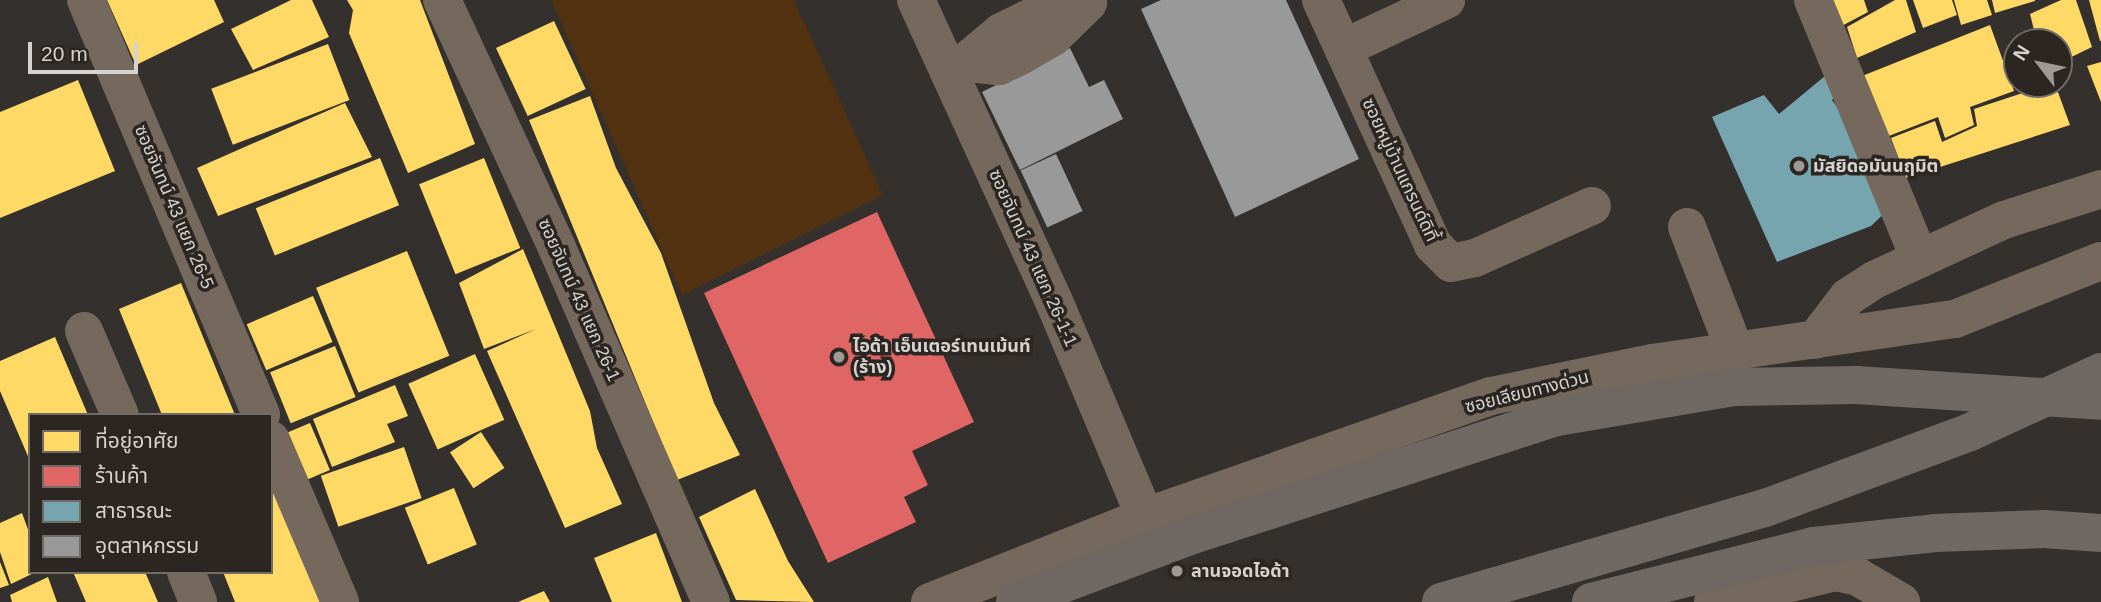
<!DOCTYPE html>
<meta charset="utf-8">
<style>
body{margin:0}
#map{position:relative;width:2101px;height:602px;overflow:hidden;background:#33302d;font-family:Arial,"Noto Sans Thai",sans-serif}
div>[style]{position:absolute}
.green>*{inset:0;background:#523211}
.homes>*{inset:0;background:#ffd966;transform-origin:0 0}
.shops>*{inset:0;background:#e06666}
.public>*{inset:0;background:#76a5af}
.industry>*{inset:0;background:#999;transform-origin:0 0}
.minor>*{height:38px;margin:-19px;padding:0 19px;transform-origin:19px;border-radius:19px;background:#75685c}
.highway>*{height:38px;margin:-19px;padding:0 19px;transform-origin:19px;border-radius:19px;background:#706963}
.highway-bridge>*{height:38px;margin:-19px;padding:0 19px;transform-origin:19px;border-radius:19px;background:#706963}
.dots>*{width:19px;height:19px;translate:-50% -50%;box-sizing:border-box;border:4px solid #2b2621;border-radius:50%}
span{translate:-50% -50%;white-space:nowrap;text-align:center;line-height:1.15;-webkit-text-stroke:7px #2b2621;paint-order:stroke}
.poi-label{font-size:18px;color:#d5d2cf;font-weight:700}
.left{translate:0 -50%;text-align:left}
.street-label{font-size:18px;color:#d5d2cf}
.legend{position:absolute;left:28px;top:413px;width:245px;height:161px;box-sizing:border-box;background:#2b2621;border:2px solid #6f6b67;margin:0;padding:9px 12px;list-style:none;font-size:21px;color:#d5d2cf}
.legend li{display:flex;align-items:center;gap:14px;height:35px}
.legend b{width:35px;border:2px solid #6f6b67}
.north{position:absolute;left:2003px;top:28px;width:70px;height:70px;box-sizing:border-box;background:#2b2621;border:2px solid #6f6b67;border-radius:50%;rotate:302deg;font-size:19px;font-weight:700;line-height:28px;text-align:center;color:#d5d2cf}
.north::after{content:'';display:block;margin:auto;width:24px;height:32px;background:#9c9996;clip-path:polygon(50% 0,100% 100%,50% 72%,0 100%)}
.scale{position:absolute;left:28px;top:42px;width:110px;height:32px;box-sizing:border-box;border:4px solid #d5d2cf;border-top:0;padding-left:9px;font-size:21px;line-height:24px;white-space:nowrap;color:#d5d2cf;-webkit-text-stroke:5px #2b2621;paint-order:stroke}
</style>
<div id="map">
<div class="green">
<i style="clip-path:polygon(551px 0,794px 0,883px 195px,682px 295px)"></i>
</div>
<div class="homes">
<i style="clip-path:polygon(107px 0,214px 0,224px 22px,136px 65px)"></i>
<i style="clip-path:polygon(291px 0,312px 0,329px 37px,253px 70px,231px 29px)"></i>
<i style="clip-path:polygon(347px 0,420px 0,475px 144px,408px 173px,349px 33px,353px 10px)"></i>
<i style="clip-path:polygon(1826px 0,1864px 0,1868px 12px,1836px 29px)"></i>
<i style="clip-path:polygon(1895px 0,1906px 0,1916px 32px,1857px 58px,1847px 27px)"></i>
<i style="clip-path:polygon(1913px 0,1952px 0,1957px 15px,1923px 28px)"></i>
<i style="clip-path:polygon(1954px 0,1987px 0,1992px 15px,1961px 25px)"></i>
<i style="clip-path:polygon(1992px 0,2035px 0,2035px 1px,1995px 13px)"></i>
<i style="clip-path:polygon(2061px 0,2076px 0,2092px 47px,2059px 63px,2059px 42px,2037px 42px,2030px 14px)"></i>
<i style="clip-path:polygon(2089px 0,2101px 0,2101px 41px,2100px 41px)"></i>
<i style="left:554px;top:21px;width:75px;height:64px;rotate:65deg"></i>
<i style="clip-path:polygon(1990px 25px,2014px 91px,1970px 107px,1974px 125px,1945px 138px,1938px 117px,1886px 137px,1862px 76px)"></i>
<i style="left:328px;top:44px;width:60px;height:125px;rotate:69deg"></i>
<i style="clip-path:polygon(2101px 62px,2101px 102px,2087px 66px)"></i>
<i style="clip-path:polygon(78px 80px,115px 171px,0 218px,0 112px)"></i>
<i style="clip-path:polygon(2050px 84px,2055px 84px,2070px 125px,1906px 178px,1891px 138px,1935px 121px,1942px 142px,1977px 126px,1974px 109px)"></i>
<i style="clip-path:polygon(590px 96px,616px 168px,661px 253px,714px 403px,740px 455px,677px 480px,529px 120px)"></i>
<i style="clip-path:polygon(345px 103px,372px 157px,218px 216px,197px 168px)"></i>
<i style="left:380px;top:158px;width:51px;height:134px;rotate:68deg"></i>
<i style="left:484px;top:158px;width:97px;height:70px;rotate:68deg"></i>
<i style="clip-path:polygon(523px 249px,590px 411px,597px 448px,622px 504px,565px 528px,487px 351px,536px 329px,484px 349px,459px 283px)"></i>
<i style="left:407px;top:251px;width:113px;height:98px;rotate:68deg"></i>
<i style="clip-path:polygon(181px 283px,235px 415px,162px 415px,119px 309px)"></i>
<i style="left:313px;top:296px;width:50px;height:72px;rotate:67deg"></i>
<i style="clip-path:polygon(55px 337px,88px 415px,30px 415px,30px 461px,0 391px,0 361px)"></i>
<i style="left:335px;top:346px;width:55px;height:70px;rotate:68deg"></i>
<i style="left:475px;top:354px;width:72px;height:73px;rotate:66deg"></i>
<i style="clip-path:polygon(395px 385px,408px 416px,387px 424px,395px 442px,332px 467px,313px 419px)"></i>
<i style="left:310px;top:423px;width:51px;height:29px;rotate:67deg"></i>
<i style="left:481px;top:432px;width:43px;height:37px;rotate:57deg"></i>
<i style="left:404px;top:447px;width:54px;height:88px;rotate:71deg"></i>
<i style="clip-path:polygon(271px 479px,321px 602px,235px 602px,223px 572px,271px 572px)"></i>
<i style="left:454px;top:488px;width:61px;height:53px;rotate:68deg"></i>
<i style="clip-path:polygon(755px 489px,788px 561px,814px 602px,736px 600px,699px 517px)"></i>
<i style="clip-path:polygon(22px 513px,30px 535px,30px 572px,36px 572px,11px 584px,0 552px,0 523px)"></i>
<i style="clip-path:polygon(656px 533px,682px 602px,612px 602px,594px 558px)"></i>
<i style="clip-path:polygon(0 562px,9px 585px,0 588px)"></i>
<i style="clip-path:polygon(73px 572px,145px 572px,158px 602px,86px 602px)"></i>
<i style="clip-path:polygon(48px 577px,57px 602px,12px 602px,10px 595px)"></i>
<i style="clip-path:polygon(544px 591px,550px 602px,518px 602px)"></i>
</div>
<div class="shops">
<i style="clip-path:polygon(877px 212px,974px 422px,912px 451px,928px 485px,904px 497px,916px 522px,828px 563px,704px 293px)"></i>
</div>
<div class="public">
<i style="clip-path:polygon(1825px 76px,1836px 95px,1832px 100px,1868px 150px,1857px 158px,1891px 207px,1871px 226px,1777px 262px,1712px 117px,1764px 95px,1779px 114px)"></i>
</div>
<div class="industry">
<i style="clip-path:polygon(1161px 0,1286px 0,1359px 159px,1235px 217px,1141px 9px)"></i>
<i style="clip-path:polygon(1070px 48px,1089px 87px,1104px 80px,1123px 119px,1020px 170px,982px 92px)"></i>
<i style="left:1056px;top:154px;width:63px;height:39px;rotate:65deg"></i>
</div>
<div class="minor">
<i style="left:86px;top:0;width:450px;rotate:67.1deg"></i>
<i style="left:442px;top:0;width:273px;rotate:65.1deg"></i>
<i style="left:557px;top:248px;width:386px;rotate:66.5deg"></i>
<i style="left:916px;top:0;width:329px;rotate:65.4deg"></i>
<i style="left:1053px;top:299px;width:237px;rotate:67.1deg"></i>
<i style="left:1321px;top:0;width:269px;rotate:65.4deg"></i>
<i style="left:1433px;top:245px;width:25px;rotate:45deg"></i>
<i style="left:1451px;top:263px;width:25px;rotate:-12deg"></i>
<i style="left:1475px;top:258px;width:128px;rotate:-24deg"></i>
<i style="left:1813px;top:0;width:280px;rotate:67.6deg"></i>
<i style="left:1344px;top:48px;width:113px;rotate:-25.2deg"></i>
<i style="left:968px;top:63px;width:31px;rotate:6deg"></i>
<i style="left:999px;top:66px;width:23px;rotate:-25deg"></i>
<i style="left:1020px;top:56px;width:38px;rotate:-30deg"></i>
<i style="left:1053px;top:37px;width:49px;rotate:-44.2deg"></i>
<i style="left:951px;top:74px;width:65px;rotate:-40deg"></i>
<i style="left:1001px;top:32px;width:43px;rotate:-26deg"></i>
<i style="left:1040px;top:13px;width:40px;rotate:-8.5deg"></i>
<i style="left:1687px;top:227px;width:133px;rotate:68.8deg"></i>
<i style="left:84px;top:331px;width:91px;rotate:66.8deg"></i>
<i style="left:1815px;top:340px;width:54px;rotate:-52.5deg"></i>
<i style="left:1848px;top:297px;width:31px;rotate:-33deg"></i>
<i style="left:1874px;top:280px;width:143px;rotate:-24.8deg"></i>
<i style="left:2004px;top:220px;width:102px;rotate:-17.7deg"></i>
<i style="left:271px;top:440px;width:176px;rotate:66.9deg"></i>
<i style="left:186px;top:572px;width:32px;rotate:68deg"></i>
<i style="left:930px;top:602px;width:231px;rotate:-21.6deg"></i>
<i style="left:1145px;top:517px;width:367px;rotate:-19.3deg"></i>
<i style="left:1491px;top:396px;width:164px;rotate:-11.6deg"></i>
<i style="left:1652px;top:363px;width:306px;rotate:-8.3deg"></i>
<i style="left:1955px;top:319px;width:157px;rotate:-21.7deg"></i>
<i style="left:1713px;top:602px;width:126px;rotate:-13.8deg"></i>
<i style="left:1835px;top:572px;width:24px;rotate:12deg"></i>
<i style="left:1858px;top:577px;width:50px;rotate:30.2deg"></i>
</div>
<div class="highway">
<i style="left:1015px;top:602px;width:187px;rotate:-20.7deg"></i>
<i style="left:1190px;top:536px;width:386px;rotate:-18deg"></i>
<i style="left:1557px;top:417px;width:181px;rotate:-9.6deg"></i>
<i style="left:1735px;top:387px;width:121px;rotate:-0.9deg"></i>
<i style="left:1856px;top:385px;width:246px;rotate:3.7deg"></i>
<i style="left:1441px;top:602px;width:337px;rotate:-16.2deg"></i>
<i style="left:1591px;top:602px;width:230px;rotate:-14.1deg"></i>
<i style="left:1814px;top:546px;width:122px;rotate:-6.1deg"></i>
<i style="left:1935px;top:533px;width:109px;rotate:-2.1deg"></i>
<i style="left:2044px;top:529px;width:57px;rotate:4deg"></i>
</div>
<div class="highway-bridge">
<i style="left:1765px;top:508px;width:219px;rotate:-20.3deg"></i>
<i style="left:1970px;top:432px;width:144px;rotate:-24.6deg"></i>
</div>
<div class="dots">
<i style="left:1799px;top:166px;background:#9c9996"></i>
<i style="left:839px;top:357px;background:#9c9996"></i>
<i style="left:1177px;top:571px;background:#9c9996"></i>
</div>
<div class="poi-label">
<span class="left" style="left:1813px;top:166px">มัสยิดอมันนฤมิต</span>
<span class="left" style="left:853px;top:357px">ไอด้า เอ็นเตอร์เทนเม้นท์<br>(ร้าง)</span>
<span class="left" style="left:1191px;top:571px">ลานจอดไอด้า</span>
</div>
<div class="street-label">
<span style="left:1400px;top:170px;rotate:65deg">ซอยหมู่บ้านแกรนด์ดิที้</span>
<span style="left:174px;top:207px;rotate:67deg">ซอยจันทน์ 43 แยก 26-5</span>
<span style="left:1033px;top:258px;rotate:66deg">ซอยจันทน์ 43 แยก 26-1-1</span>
<span style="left:579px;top:300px;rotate:66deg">ซอยจันทน์ 43 แยก 26-1</span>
<span style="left:1527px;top:392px;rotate:-14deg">ซอยเลียบทางด่วน</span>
</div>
<ul class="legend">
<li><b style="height:19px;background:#ffd966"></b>ที่อยู่อาศัย</li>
<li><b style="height:19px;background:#e06666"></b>ร้านค้า</li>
<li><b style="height:19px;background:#76a5af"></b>สาธารณะ</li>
<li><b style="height:19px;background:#999"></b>อุตสาหกรรม</li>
</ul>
<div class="north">N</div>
<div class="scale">20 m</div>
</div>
